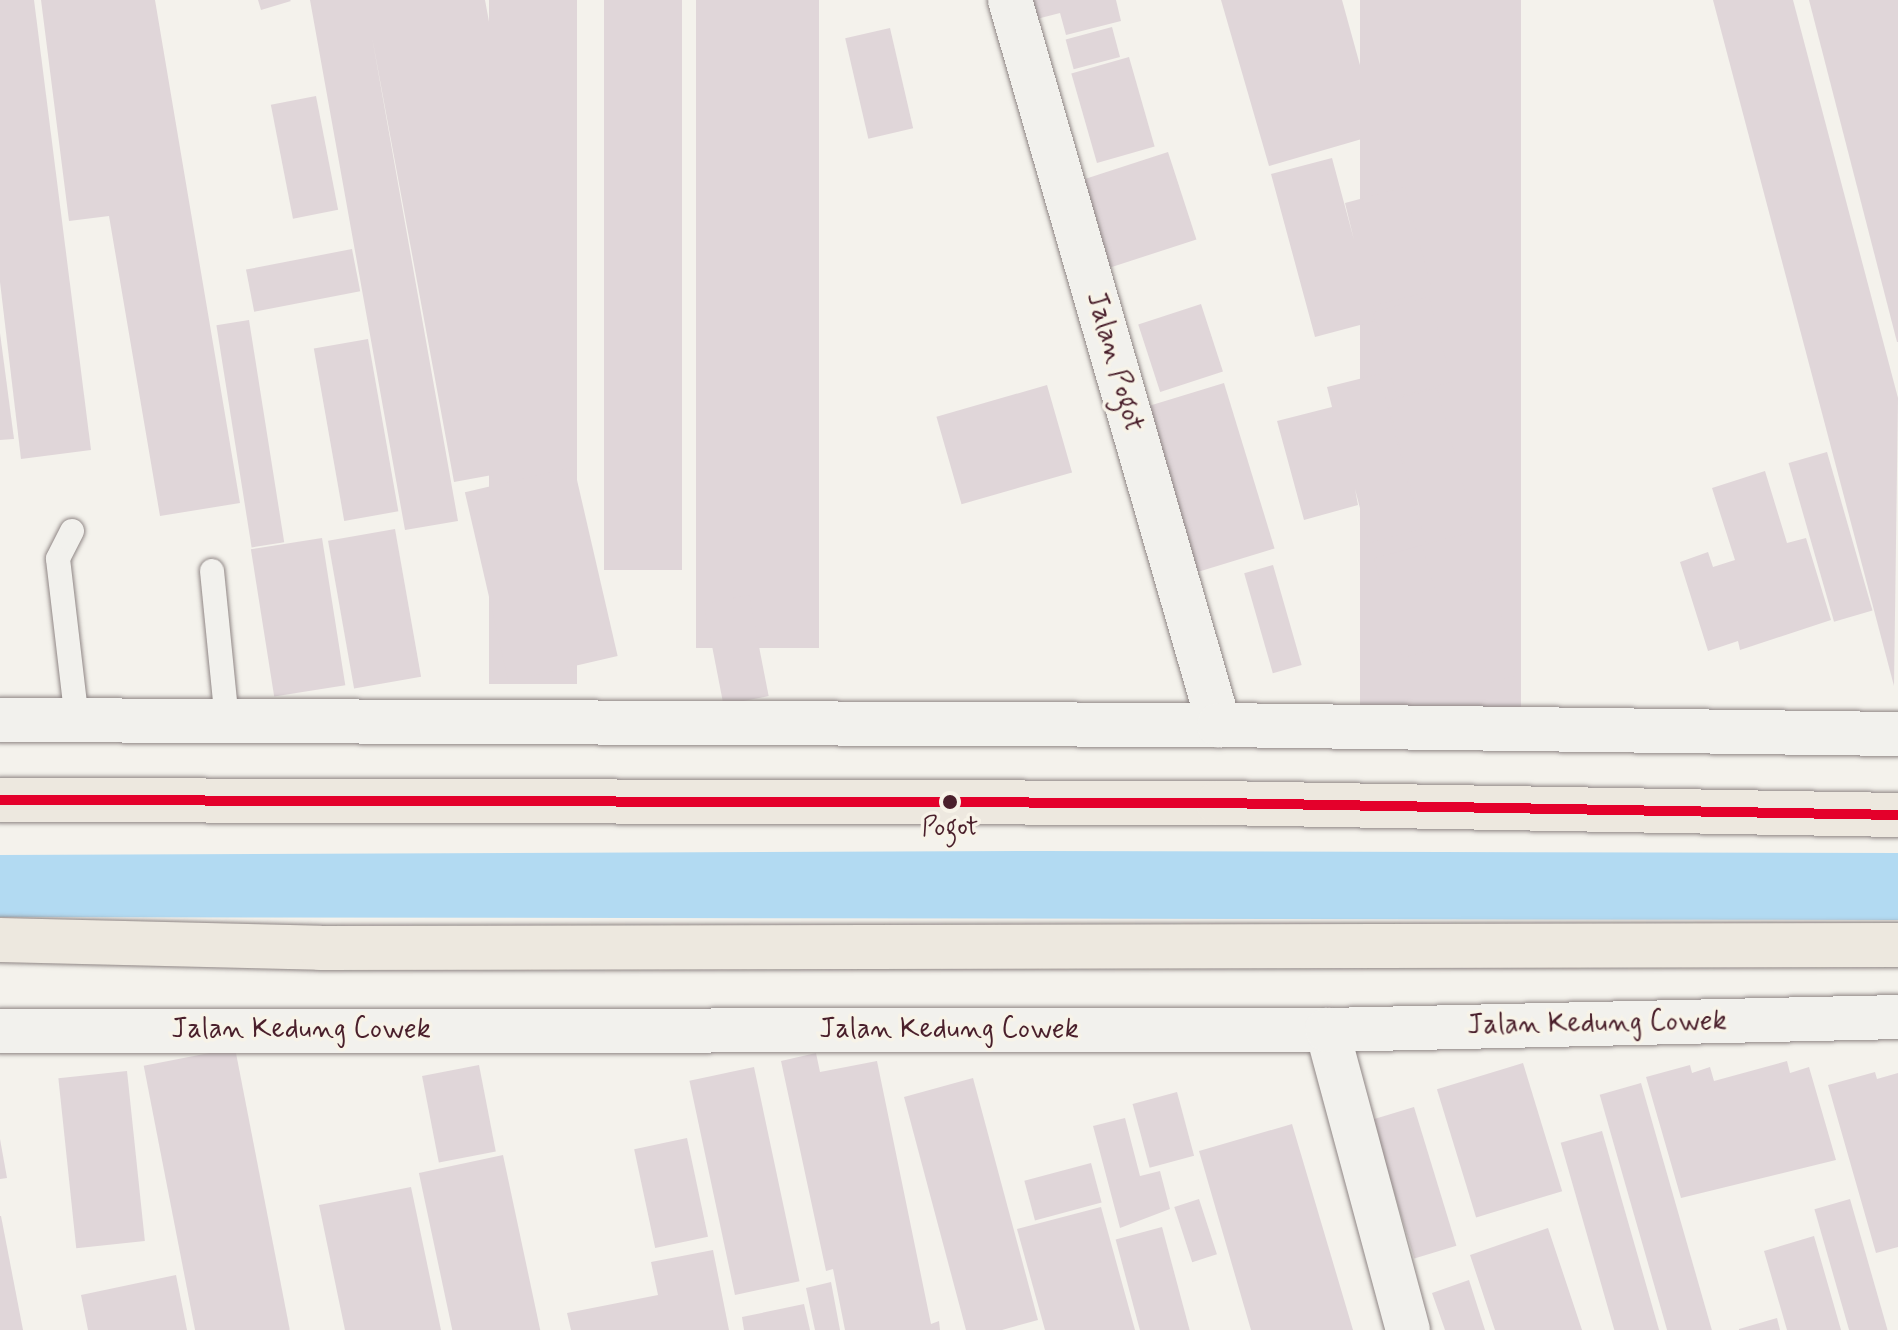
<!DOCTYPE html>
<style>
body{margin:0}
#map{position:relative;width:1898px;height:1330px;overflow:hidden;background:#f4f2ec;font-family:Mynerve,sans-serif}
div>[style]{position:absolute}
.water>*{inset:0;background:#b2daf2}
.building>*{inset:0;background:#e0d6d9;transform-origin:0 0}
.roads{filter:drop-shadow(0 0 2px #8f8685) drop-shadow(0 0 2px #8f8685)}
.service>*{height:24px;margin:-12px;padding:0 12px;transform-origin:12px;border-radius:12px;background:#f2f1ed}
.minor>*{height:44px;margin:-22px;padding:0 22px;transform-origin:22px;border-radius:22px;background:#f2f1ed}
.tertiary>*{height:44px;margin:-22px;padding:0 22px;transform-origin:22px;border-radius:22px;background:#f2f1ed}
.secondary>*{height:44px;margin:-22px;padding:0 22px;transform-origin:22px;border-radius:22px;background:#f2f1ed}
.trunk>*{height:44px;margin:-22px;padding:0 22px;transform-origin:22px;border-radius:22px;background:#ede8df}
.bus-1>*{height:10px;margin:-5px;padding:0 5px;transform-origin:5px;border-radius:5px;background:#e4002b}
.dots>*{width:22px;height:22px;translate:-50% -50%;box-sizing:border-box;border:4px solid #f7f3e8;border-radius:50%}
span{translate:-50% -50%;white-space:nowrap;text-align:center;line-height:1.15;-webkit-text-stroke:7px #f7f3e8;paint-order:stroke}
.bus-label{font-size:26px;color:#4a1f2b}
.street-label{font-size:28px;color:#4a1f2b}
</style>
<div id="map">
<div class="water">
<i style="clip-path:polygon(1039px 851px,1898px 853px,1898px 920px,0 917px,0 855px)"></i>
</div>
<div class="building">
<i style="clip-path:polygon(0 0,34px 0,91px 450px,21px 459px,0 282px)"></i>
<i style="clip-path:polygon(41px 0,155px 0,240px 503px,160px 516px,109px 216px,69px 221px)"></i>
<i style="clip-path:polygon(258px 0,290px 0,291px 1px,261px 10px)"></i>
<i style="clip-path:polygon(310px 0,485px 0,559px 402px,535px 407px,546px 465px,454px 482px,372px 37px,458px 521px,405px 530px)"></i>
<i style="left:489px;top:0;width:88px;height:684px"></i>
<i style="left:604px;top:0;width:78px;height:570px"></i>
<i style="left:696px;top:0;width:123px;height:648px"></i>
<i style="clip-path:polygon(1024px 0,1116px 0,1121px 21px,1066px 35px,1060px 13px,1029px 21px)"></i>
<i style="clip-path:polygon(1221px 0,1342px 0,1379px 134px,1269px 166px)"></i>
<i style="left:1360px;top:0;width:161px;height:716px"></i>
<i style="clip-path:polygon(1713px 0,1793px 0,1898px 398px,1894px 686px)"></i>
<i style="clip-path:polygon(1809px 0,1898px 0,1898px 342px,1897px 342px)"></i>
<i style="left:1112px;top:27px;width:31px;height:48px;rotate:75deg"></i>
<i style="left:890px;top:28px;width:103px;height:46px;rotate:77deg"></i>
<i style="left:1129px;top:57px;width:93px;height:60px;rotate:74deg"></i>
<i style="left:316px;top:96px;width:116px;height:46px;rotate:79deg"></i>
<i style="left:1168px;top:152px;width:92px;height:93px;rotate:72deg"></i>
<i style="clip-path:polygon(1332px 158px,1354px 240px,1345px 203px,1405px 187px,1432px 291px,1371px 306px,1375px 321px,1315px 337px,1271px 174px)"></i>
<i style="left:352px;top:249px;width:43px;height:108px;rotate:79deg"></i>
<i style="left:1429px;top:297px;width:88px;height:57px;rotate:75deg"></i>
<i style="left:1201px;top:304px;width:71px;height:66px;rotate:72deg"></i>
<i style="left:249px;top:320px;width:225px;height:33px;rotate:81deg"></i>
<i style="clip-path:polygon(0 333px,14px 439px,0 440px)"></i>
<i style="left:368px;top:339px;width:175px;height:55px;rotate:80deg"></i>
<i style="clip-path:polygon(1379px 374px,1420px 529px,1369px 543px,1355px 489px,1358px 505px,1304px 520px,1277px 421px,1332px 407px,1327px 387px)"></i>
<i style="left:1224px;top:383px;width:173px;height:89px;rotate:73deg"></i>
<i style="left:1047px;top:385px;width:91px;height:115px;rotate:74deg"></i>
<i style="left:1437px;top:388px;width:148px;height:51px;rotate:75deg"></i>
<i style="left:1827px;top:452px;width:165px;height:40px;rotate:74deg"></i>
<i style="left:574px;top:467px;width:194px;height:112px;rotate:77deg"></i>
<i style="clip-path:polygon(1765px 471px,1787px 543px,1806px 538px,1831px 620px,1740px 650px,1738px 641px,1708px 651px,1680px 562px,1708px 552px,1713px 567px,1735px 560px,1712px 488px)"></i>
<i style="left:395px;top:529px;width:150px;height:68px;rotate:80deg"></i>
<i style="left:322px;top:538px;width:149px;height:72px;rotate:81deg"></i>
<i style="left:1422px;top:545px;width:103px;height:50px;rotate:74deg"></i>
<i style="left:1273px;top:565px;width:104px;height:30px;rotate:74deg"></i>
<i style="left:1492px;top:578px;width:101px;height:28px;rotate:76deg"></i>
<i style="left:749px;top:595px;width:103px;height:46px;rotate:79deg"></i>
<i style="left:235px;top:1048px;width:287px;height:93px;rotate:79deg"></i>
<i style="clip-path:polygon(816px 1053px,820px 1072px,877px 1061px,931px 1324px,939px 1321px,940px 1330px,845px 1330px,833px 1269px,826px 1271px,781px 1061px)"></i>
<i style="clip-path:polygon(1787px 1061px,1790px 1073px,1809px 1067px,1836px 1160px,1681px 1198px,1646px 1077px,1690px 1065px,1692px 1073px,1710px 1067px,1714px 1081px)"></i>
<i style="left:1523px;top:1063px;width:134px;height:90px;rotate:73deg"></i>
<i style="left:479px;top:1065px;width:88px;height:58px;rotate:79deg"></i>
<i style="left:754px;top:1067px;width:219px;height:66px;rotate:78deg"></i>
<i style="left:127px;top:1071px;width:171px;height:69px;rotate:84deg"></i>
<i style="clip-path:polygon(1875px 1072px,1877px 1079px,1898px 1073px,1898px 1247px,1876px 1253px,1828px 1085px)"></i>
<i style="clip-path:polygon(973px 1078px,1038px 1320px,1002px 1330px,966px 1330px,904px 1097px)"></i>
<i style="left:1641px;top:1083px;width:257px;height:43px;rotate:74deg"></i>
<i style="left:1177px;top:1092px;width:66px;height:46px;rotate:75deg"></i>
<i style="left:1414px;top:1107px;width:145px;height:44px;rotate:73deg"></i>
<i style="clip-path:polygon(1125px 1118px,1140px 1176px,1160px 1171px,1170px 1209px,1120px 1228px,1093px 1126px)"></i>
<i style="clip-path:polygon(1292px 1124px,1353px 1330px,1251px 1330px,1199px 1151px)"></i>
<i style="left:1602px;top:1131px;width:207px;height:43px;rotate:74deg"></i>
<i style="left:687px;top:1138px;width:101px;height:54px;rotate:78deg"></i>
<i style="clip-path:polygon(0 1139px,7px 1178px,0 1179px)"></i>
<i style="left:503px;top:1155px;width:179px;height:86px;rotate:78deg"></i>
<i style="left:1091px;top:1163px;width:41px;height:69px;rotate:75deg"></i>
<i style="clip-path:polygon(411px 1187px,441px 1330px,345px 1330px,319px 1205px)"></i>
<i style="left:1199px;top:1199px;width:58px;height:26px;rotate:72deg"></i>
<i style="left:1850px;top:1199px;width:136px;height:37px;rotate:74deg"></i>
<i style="clip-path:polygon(1101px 1207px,1135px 1330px,1045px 1330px,1017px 1229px)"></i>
<i style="clip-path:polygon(0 1216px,1px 1216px,23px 1330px,0 1330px)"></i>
<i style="left:1162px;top:1227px;width:107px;height:48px;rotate:75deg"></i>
<i style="clip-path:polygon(1548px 1228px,1582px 1330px,1495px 1330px,1470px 1255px)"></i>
<i style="clip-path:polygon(1814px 1236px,1841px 1330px,1787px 1330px,1764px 1251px)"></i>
<i style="clip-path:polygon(713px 1250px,729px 1330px,571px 1330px,567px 1313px,658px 1295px,651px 1262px)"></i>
<i style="clip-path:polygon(176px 1275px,187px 1330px,88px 1330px,81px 1295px)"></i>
<i style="clip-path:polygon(1469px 1280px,1485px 1330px,1445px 1330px,1432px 1293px)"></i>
<i style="clip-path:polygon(831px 1282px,840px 1330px,815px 1330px,806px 1288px)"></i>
<i style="clip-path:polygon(804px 1304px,810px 1330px,744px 1330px,742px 1317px)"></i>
<i style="clip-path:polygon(1777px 1318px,1780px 1330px,1739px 1330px,1739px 1329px)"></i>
</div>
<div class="roads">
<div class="service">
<i style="left:72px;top:531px;width:31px;rotate:117deg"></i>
<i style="left:58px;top:559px;width:162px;rotate:83.3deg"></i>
<i style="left:212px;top:571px;width:150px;rotate:84.3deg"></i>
</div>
<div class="minor">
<i style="left:1327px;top:1030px;width:311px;rotate:74.9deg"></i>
</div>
<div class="tertiary">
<i style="left:1010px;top:0;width:755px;rotate:73.92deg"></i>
</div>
<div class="secondary">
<i style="left:0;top:720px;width:1219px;rotate:0.24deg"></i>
<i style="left:1219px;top:725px;width:679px;rotate:0.76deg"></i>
<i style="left:0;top:1031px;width:1327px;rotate:-0.04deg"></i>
<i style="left:1327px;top:1030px;width:571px;rotate:-1.3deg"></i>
</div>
<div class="trunk">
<i style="left:0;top:800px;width:1218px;rotate:0.14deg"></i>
<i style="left:1218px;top:803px;width:680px;rotate:1.01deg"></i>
<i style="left:0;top:940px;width:320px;rotate:1.4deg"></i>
<i style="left:320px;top:948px;width:1578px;rotate:-0.11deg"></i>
</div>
</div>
<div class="bus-1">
<i style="left:0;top:800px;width:1218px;rotate:0.14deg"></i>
<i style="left:1218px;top:803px;width:680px;rotate:1.01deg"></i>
</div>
<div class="dots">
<i style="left:950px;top:802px;background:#4a1f2b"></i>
</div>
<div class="bus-label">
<span style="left:950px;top:829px">Pogot</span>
</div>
<div class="street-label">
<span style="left:1114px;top:362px;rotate:74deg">Jalan Pogot</span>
<span style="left:1597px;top:1024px;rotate:-1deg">Jalan Kedung Cowek</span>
<span style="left:301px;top:1030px">Jalan Kedung Cowek</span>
<span style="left:949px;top:1030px">Jalan Kedung Cowek</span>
</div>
</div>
